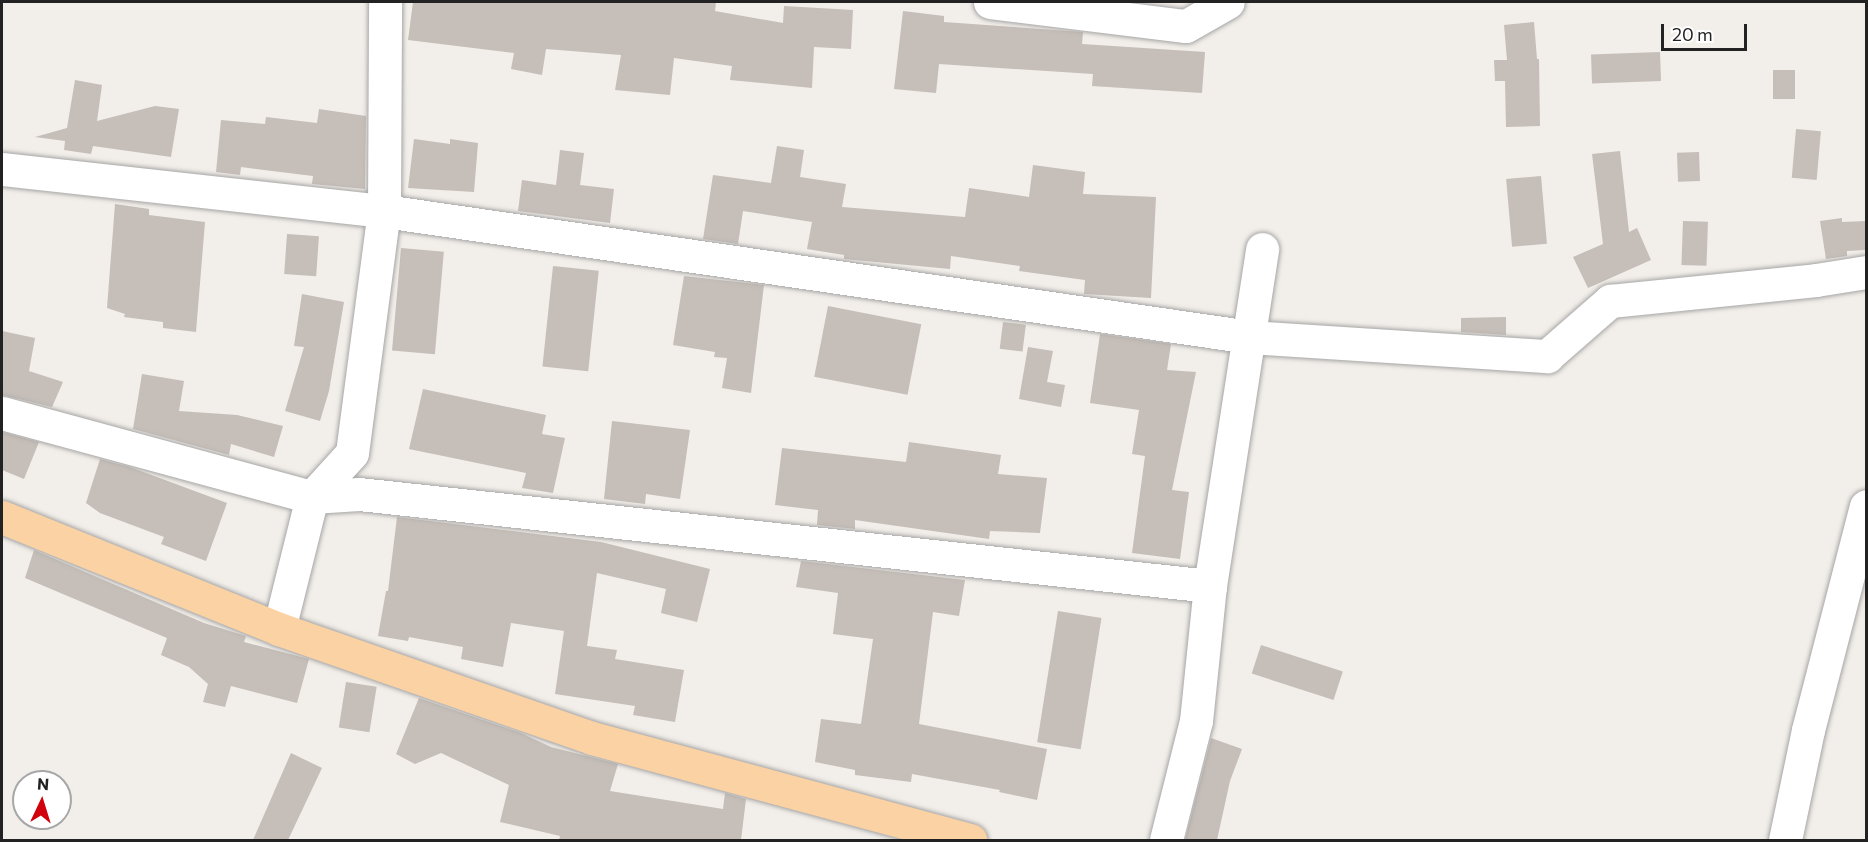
<!DOCTYPE html>
<style>
body{margin:0}
#map{position:relative;width:1868px;height:842px;overflow:hidden;background:#f2eee9;font-family:Commissioner,sans-serif}
div>[style]{position:absolute}
.building>*{inset:0;background:#c6beb8;transform-origin:0 0}
.roads{filter:drop-shadow(0 0 2px #a6a6a6) drop-shadow(0 0 2px #a6a6a6)}
.minor>*{height:33px;margin:-16.5px;padding:0 16.5px;transform-origin:16.5px;border-radius:16.5px;background:#fff}
.primary>*{height:33px;margin:-16.5px;padding:0 16.5px;transform-origin:16.5px;border-radius:16.5px;background:#fbd2a4}
span{translate:-50% -50%;white-space:nowrap;text-align:center;line-height:1.15;-webkit-text-stroke:4.5px #fff;paint-order:stroke}
.frame{position:absolute;inset:0;border:3px solid #222;pointer-events:none}
.north{position:absolute;left:12px;top:770px;width:60px;height:60px;box-sizing:border-box;background:#fff;border:2px solid #a7a7a7;border-radius:50%;rotate:4deg;font-size:16px;font-weight:700;line-height:24px;text-align:center;color:#222}
.north::after{content:'';display:block;margin:auto;width:21px;height:27px;background:#d1020b;clip-path:polygon(50% 0,100% 100%,50% 72%,0 100%)}
.scale{position:absolute;left:1661px;top:24px;width:86px;height:27px;box-sizing:border-box;border:3px solid #222;border-top:0;padding-left:8px;font-size:18px;line-height:21px;white-space:nowrap;color:#222;-webkit-text-stroke:4px #fff;paint-order:stroke}
</style>
<div id="map">
<div class="building">
<i style="clip-path:polygon(413px 2px,716px 2px,715px 11px,783px 23px,784px 6px,853px 10px,851px 49px,814px 47px,812px 88px,730px 80px,732px 66px,674px 58px,670px 95px,615px 90px,621px 55px,546px 49px,542px 75px,511px 69px,514px 53px,408px 40px)"></i>
<i style="clip-path:polygon(903px 11px,944px 16px,944px 22px,1083px 32px,1082px 44px,1205px 52px,1202px 93px,1092px 86px,1093px 74px,939px 64px,936px 93px,894px 89px)"></i>
<i style="clip-path:polygon(1534px 22px,1537px 59px,1539px 59px,1540px 126px,1506px 127px,1505px 81px,1495px 81px,1494px 60px,1507px 60px,1504px 25px)"></i>
<i style="left:1660px;top:52px;width:29px;height:69px;rotate:88deg"></i>
<i style="left:1795px;top:70px;width:29px;height:22px;rotate:90deg"></i>
<i style="clip-path:polygon(75px 80px,102px 85px,97px 121px,155px 106px,179px 109px,171px 157px,93px 146px,91px 154px,64px 150px,65px 141px,35px 137px,67px 128px)"></i>
<i style="clip-path:polygon(319px 109px,366px 116px,365px 189px,312px 184px,313px 176px,241px 167px,240px 175px,216px 172px,221px 120px,265px 124px,266px 117px,317px 123px)"></i>
<i style="left:1796px;top:129px;width:25px;height:49px;rotate:5deg"></i>
<i style="clip-path:polygon(414px 139px,450px 144px,450px 139px,478px 143px,474px 192px,408px 188px)"></i>
<i style="clip-path:polygon(777px 146px,804px 150px,800px 177px,846px 184px,842px 207px,965px 217px,969px 188px,1029px 197px,1033px 165px,1085px 172px,1083px 194px,1156px 197px,1151px 298px,1084px 294px,1085px 280px,1019px 271px,1020px 266px,951px 256px,950px 269px,844px 259px,844px 255px,807px 249px,812px 222px,743px 211px,738px 244px,703px 239px,713px 175px,771px 183px)"></i>
<i style="clip-path:polygon(560px 150px,584px 153px,580px 185px,614px 189px,610px 223px,518px 211px,522px 180px,556px 185px)"></i>
<i style="clip-path:polygon(1620px 151px,1629px 232px,1637px 228px,1651px 260px,1588px 288px,1573px 257px,1603px 244px,1592px 154px)"></i>
<i style="left:1699px;top:152px;width:29px;height:22px;rotate:88deg"></i>
<i style="left:1541px;top:176px;width:68px;height:35px;rotate:85deg"></i>
<i style="clip-path:polygon(115px 204px,149px 209px,149px 215px,205px 222px,196px 332px,163px 328px,163px 322px,124px 317px,125px 314px,107px 308px)"></i>
<i style="clip-path:polygon(1842px 218px,1842px 222px,1866px 221px,1866px 250px,1847px 251px,1847px 256px,1826px 259px,1820px 221px)"></i>
<i style="left:1683px;top:221px;width:25px;height:44px;rotate:2deg"></i>
<i style="left:287px;top:234px;width:32px;height:40px;rotate:4deg"></i>
<i style="left:401px;top:248px;width:43px;height:103px;rotate:5deg"></i>
<i style="left:553px;top:266px;width:46px;height:101px;rotate:6deg"></i>
<i style="clip-path:polygon(684px 276px,764px 285px,751px 393px,722px 388px,727px 358px,714px 357px,715px 352px,673px 345px)"></i>
<i style="clip-path:polygon(302px 294px,344px 302px,329px 391px,320px 421px,285px 411px,304px 347px,294px 346px)"></i>
<i style="left:828px;top:306px;width:95px;height:72px;rotate:11deg"></i>
<i style="clip-path:polygon(1506px 317px,1506px 335px,1461px 332px,1461px 318px)"></i>
<i style="left:1003px;top:322px;width:23px;height:27px;rotate:7deg"></i>
<i style="clip-path:polygon(2px 331px,35px 338px,29px 371px,63px 382px,52px 407px,2px 395px)"></i>
<i style="clip-path:polygon(1100px 334px,1171px 344px,1167px 370px,1196px 372px,1172px 490px,1189px 492px,1180px 559px,1132px 553px,1145px 456px,1132px 454px,1139px 410px,1090px 403px)"></i>
<i style="clip-path:polygon(1028px 347px,1053px 351px,1047px 382px,1065px 385px,1061px 407px,1019px 399px)"></i>
<i style="clip-path:polygon(142px 374px,184px 381px,179px 411px,237px 415px,283px 426px,274px 457px,231px 444px,229px 455px,133px 429px)"></i>
<i style="clip-path:polygon(423px 389px,546px 415px,542px 434px,565px 438px,553px 493px,522px 488px,526px 473px,409px 449px)"></i>
<i style="clip-path:polygon(612px 421px,690px 430px,680px 499px,646px 494px,645px 504px,604px 499px)"></i>
<i style="clip-path:polygon(2px 432px,39px 442px,24px 479px,2px 470px)"></i>
<i style="clip-path:polygon(909px 442px,1001px 455px,998px 474px,1047px 478px,1040px 533px,990px 531px,989px 539px,855px 520px,855px 529px,817px 525px,818px 510px,775px 505px,782px 448px,906px 462px)"></i>
<i style="clip-path:polygon(100px 459px,130px 467px,227px 503px,206px 561px,161px 544px,164px 537px,100px 513px,86px 503px)"></i>
<i style="clip-path:polygon(397px 517px,601px 542px,710px 569px,697px 622px,661px 613px,666px 589px,597px 573px,587px 646px,617px 650px,615px 659px,684px 670px,675px 722px,633px 715px,635px 706px,555px 694px,564px 631px,511px 623px,503px 667px,461px 659px,463px 647px,409px 637px,408px 641px,378px 636px,386px 591px,388px 591px)"></i>
<i style="clip-path:polygon(34px 550px,204px 623px,246px 636px,244px 642px,309px 659px,297px 703px,231px 686px,225px 707px,203px 702px,208px 684px,189px 667px,161px 655px,167px 638px,25px 578px)"></i>
<i style="clip-path:polygon(801px 561px,965px 580px,959px 616px,933px 612px,919px 724px,1047px 749px,1037px 800px,999px 792px,1000px 790px,912px 774px,911px 782px,855px 775px,855px 770px,815px 762px,821px 719px,861px 724px,873px 639px,833px 634px,838px 593px,796px 587px)"></i>
<i style="left:1058px;top:611px;width:44px;height:133px;rotate:9deg"></i>
<i style="left:1261px;top:645px;width:86px;height:30px;rotate:18deg"></i>
<i style="left:346px;top:682px;width:31px;height:46px;rotate:9deg"></i>
<i style="clip-path:polygon(419px 698px,521px 733px,551px 747px,618px 764px,610px 791px,723px 809px,725px 793px,746px 799px,741px 840px,559px 840px,560px 836px,500px 822px,509px 785px,441px 753px,415px 764px,396px 754px)"></i>
<i style="clip-path:polygon(1211px 738px,1242px 749px,1230px 781px,1217px 840px,1185px 840px)"></i>
<i style="clip-path:polygon(291px 753px,322px 768px,288px 840px,253px 840px)"></i>
</div>
<div class="roads">
<div class="minor">
<i style="left:990px;top:2px;width:197px;rotate:7deg"></i>
<i style="left:1186px;top:26px;width:48px;rotate:-29.7deg"></i>
<i style="left:2px;top:169px;width:384px;rotate:6.3deg"></i>
<i style="left:384px;top:211px;width:875px;rotate:8.28deg"></i>
<i style="left:1250px;top:337px;width:298px;rotate:3.7deg"></i>
<i style="left:1547px;top:356px;width:84px;rotate:-41.1deg"></i>
<i style="left:1610px;top:301px;width:207px;rotate:-5.8deg"></i>
<i style="left:1816px;top:280px;width:51px;rotate:-9.1deg"></i>
<i style="left:2px;top:413px;width:321px;rotate:15.2deg"></i>
<i style="left:312px;top:497px;width:47px;rotate:-3.7deg"></i>
<i style="left:359px;top:494px;width:856px;rotate:6.17deg"></i>
<i style="left:279px;top:629px;width:136px;rotate:-76deg"></i>
<i style="left:312px;top:497px;width:59px;rotate:-47.7deg"></i>
<i style="left:352px;top:453px;width:244px;rotate:-82.5deg"></i>
<i style="left:384px;top:211px;width:209px;rotate:-89.7deg"></i>
<i style="left:1166px;top:840px;width:123px;rotate:-75.9deg"></i>
<i style="left:1196px;top:721px;width:136px;rotate:-84.1deg"></i>
<i style="left:1210px;top:586px;width:341px;rotate:-81.2deg"></i>
<i style="left:1785px;top:840px;width:112px;rotate:-78.2deg"></i>
<i style="left:1808px;top:730px;width:231px;rotate:-75.5deg"></i>
</div>
<div class="primary">
<i style="left:2px;top:517px;width:299px;rotate:22deg"></i>
<i style="left:279px;top:629px;width:331px;rotate:19.2deg"></i>
<i style="left:592px;top:738px;width:392px;rotate:15.1deg"></i>
</div>
</div>
<div class="frame"></div>
<div class="north">N</div>
<div class="scale">20 m</div>
</div>
